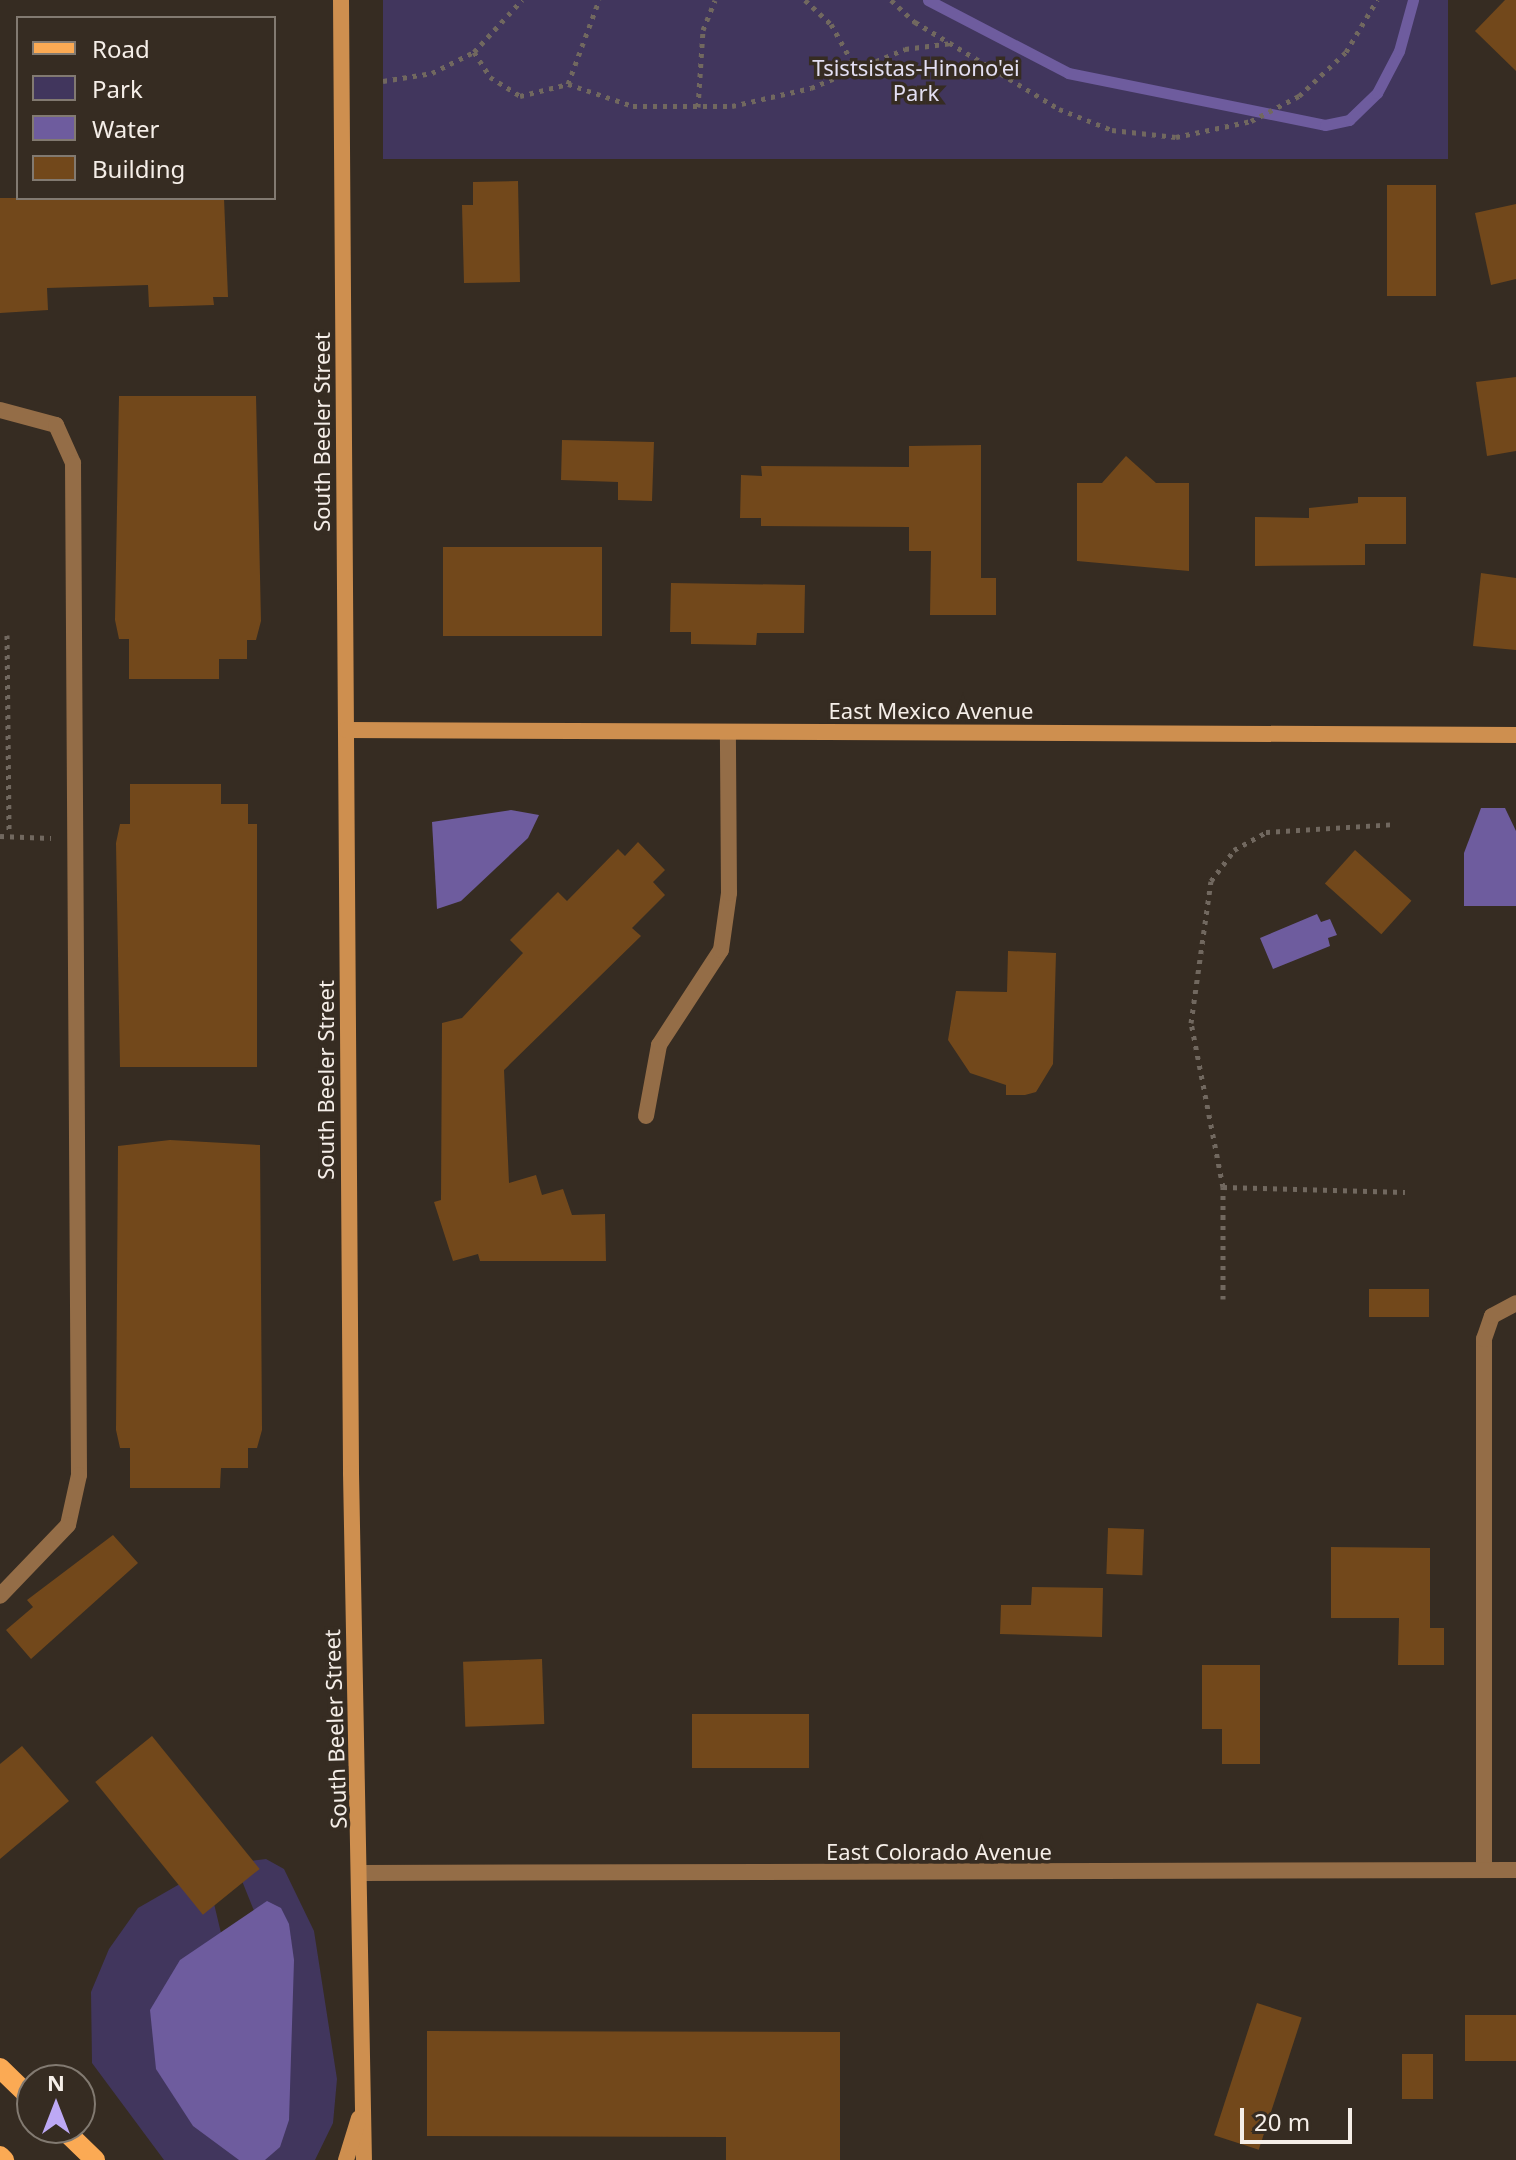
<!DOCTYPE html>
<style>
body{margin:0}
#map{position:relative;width:1516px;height:2160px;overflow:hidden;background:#362c22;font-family:"Noto Sans",sans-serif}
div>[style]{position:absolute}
.green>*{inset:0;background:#41365d;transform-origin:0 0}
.water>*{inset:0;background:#6e5c9e}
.stream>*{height:11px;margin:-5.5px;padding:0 5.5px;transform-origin:5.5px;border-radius:5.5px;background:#6e5c9e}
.building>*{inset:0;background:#72481b;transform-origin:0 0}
.path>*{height:5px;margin-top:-2.5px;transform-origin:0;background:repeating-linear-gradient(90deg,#71685f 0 4px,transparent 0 10px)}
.lane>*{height:16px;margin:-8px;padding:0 8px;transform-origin:8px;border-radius:8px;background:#946d47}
.street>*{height:16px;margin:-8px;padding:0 8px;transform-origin:8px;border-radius:8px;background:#946d47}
.secondary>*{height:16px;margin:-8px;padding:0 8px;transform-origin:8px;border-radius:8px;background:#ce8f4f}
.primary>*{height:20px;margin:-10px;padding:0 10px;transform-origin:10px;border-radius:10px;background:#fbaa54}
span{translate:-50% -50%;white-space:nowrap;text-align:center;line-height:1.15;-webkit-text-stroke:7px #362c22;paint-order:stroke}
.park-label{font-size:22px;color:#e3dff2}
.street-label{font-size:22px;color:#f5eee8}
.legend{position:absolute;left:16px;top:16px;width:260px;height:184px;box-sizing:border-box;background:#362c22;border:2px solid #827a71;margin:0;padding:10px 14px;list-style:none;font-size:24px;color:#f5eee8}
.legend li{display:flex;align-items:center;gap:16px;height:40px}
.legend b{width:40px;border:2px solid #827a71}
.north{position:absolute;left:16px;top:2064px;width:80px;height:80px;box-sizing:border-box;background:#362c22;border:2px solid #827a71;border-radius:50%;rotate:0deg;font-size:22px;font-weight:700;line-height:32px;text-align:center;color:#f5eee8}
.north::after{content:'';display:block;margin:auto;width:28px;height:36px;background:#bda9f5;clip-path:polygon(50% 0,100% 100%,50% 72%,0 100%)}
.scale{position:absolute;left:1240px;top:2108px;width:112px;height:36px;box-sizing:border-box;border:4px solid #f5eee8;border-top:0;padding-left:10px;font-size:24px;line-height:28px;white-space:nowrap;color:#f5eee8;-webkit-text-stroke:6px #362c22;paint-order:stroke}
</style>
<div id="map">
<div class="green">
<i style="left:383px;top:0;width:1065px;height:159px"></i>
<i style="clip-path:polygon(266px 1859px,284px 1869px,314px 1931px,337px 2079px,333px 2123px,315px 2160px,164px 2160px,92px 2063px,91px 1992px,109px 1949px,138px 1908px,185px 1881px,211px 1891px,221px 1933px,265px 1938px,238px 1871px,242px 1862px)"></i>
</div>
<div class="water">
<i style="clip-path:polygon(1481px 808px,1505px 808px,1516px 831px,1516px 906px,1464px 906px,1464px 853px)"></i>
<i style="clip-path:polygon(511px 810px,539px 815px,528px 838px,461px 901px,437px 909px,432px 822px)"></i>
<i style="clip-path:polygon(1317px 914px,1321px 922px,1330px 919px,1337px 935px,1328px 938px,1330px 946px,1273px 969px,1260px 938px)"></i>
<i style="clip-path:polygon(267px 1901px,281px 1908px,289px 1924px,294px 1960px,289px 2120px,280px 2147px,265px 2160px,239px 2160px,193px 2126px,156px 2069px,150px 2010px,180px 1960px)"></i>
</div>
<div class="stream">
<i style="left:928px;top:0;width:158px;rotate:27.5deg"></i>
<i style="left:1068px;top:73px;width:262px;rotate:11.4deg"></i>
<i style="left:1325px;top:125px;width:25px;rotate:-12deg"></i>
<i style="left:1349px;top:120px;width:39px;rotate:-44deg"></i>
<i style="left:1377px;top:93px;width:47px;rotate:-62.4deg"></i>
<i style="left:1399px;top:51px;width:53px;rotate:-74.6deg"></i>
</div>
<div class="building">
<i style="clip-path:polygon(1505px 0,1516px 0,1516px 71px,1475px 31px)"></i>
<i style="clip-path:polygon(518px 181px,520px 282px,464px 283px,462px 205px,473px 205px,473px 182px)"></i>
<i style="left:1387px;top:185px;width:49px;height:111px"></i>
<i style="clip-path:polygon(0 198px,224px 198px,228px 297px,213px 297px,214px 305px,149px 307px,148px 285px,47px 288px,48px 310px,0 313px)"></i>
<i style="clip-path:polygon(1516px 204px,1516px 279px,1491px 285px,1475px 213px)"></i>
<i style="clip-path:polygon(1516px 377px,1516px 451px,1487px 456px,1476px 382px)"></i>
<i style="clip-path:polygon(119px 396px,256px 396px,261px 621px,256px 640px,247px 640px,247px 659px,219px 659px,219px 679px,129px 679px,129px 639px,119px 639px,115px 620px)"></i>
<i style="clip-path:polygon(562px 440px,654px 442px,652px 501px,618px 500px,618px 482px,561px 480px)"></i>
<i style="clip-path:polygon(981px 445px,981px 578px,996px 578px,996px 615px,930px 615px,931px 551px,909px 551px,909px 527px,761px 526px,761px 518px,740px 518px,741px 475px,762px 476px,761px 466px,909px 467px,909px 446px)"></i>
<i style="clip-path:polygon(1126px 456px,1156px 483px,1189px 483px,1189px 571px,1077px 561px,1077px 483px,1102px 483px)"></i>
<i style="clip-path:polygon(1358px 497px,1406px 497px,1406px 544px,1365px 544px,1365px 565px,1255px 566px,1255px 517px,1309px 518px,1309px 508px,1358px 503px)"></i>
<i style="left:443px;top:547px;width:159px;height:89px"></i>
<i style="clip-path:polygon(1481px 573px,1516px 578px,1516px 650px,1473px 646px)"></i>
<i style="clip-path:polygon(671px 583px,805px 585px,804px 633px,757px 633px,756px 645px,691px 644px,691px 632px,670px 632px)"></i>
<i style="clip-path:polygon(130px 784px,221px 784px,221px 804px,248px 804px,248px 824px,257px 824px,257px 1067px,120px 1067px,116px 843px,120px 824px,130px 824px)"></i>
<i style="clip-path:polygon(638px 842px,665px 870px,653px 882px,665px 895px,632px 928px,641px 936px,504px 1070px,509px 1183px,536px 1175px,542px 1195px,563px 1189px,572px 1215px,605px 1214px,606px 1261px,480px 1261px,478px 1254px,453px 1261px,434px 1202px,441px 1200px,442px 1023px,462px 1018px,523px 953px,510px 940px,558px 892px,567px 901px,618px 849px,625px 856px)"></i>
<i style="left:1355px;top:850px;width:76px;height:45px;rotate:42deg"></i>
<i style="clip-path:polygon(1008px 951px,1056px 953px,1053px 1064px,1036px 1092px,1025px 1095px,1006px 1095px,1006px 1085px,970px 1073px,948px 1040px,956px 991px,1007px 992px)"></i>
<i style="clip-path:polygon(170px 1140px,260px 1145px,262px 1430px,257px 1448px,248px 1448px,248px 1468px,221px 1468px,220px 1488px,130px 1488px,130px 1448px,120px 1448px,116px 1430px,118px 1146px)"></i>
<i style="left:1369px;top:1289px;width:60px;height:28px"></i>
<i style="left:1108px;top:1528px;width:36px;height:46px;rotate:2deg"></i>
<i style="clip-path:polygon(113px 1535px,138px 1563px,31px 1659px,6px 1630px,33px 1607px,27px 1600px)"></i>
<i style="clip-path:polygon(1331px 1547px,1430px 1548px,1430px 1628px,1444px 1628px,1444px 1665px,1398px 1665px,1399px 1618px,1331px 1618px)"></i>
<i style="clip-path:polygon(1032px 1587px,1103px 1588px,1102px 1637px,1000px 1634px,1001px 1605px,1031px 1605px)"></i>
<i style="left:542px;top:1659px;width:65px;height:79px;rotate:88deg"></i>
<i style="clip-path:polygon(1202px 1665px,1260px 1665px,1260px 1764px,1222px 1764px,1222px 1729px,1202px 1729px)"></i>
<i style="left:692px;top:1714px;width:117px;height:54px"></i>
<i style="left:152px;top:1736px;width:171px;height:73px;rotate:51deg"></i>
<i style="clip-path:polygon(22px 1746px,69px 1801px,0 1859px,0 1764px)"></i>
<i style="left:1257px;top:2003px;width:47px;height:139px;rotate:18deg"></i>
<i style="left:1465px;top:2015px;width:51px;height:46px"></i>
<i style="clip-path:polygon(427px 2031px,840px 2032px,840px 2160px,726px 2160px,726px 2137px,427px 2136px)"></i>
<i style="left:1402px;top:2054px;width:31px;height:45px"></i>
</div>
<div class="path">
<i style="left:805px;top:0;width:35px;rotate:43deg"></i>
<i style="left:831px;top:24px;width:51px;rotate:60.9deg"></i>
<i style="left:891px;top:0;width:33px;rotate:43deg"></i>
<i style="left:915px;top:22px;width:168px;rotate:31.1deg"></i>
<i style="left:1059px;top:109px;width:57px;rotate:21.6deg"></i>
<i style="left:1112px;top:130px;width:64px;rotate:6.2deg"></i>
<i style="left:1176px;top:137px;width:77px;rotate:-12deg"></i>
<i style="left:1251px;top:121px;width:54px;rotate:-27.5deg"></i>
<i style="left:1299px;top:96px;width:64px;rotate:-43.1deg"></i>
<i style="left:1346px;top:52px;width:61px;rotate:-59.2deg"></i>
<i style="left:474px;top:52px;width:30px;rotate:57deg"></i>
<i style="left:490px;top:77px;width:36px;rotate:32deg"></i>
<i style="left:520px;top:96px;width:49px;rotate:-14deg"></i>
<i style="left:383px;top:81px;width:50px;rotate:-9.3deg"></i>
<i style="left:432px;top:73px;width:47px;rotate:-26.6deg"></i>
<i style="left:474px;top:52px;width:71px;rotate:-47.3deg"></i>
<i style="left:568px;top:84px;width:69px;rotate:18.7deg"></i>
<i style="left:633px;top:106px;width:99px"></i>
<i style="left:732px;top:106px;width:81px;rotate:-12.8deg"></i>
<i style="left:811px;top:88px;width:102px;rotate:-22.5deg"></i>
<i style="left:905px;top:49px;width:47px;rotate:-7.3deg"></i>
<i style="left:568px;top:84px;width:90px;rotate:-69.7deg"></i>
<i style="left:698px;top:107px;width:77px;rotate:-86.3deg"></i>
<i style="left:703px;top:30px;width:32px;rotate:-68deg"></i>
<i style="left:7px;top:635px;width:199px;rotate:89.4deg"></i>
<i style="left:0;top:836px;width:51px;rotate:2.2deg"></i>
<i style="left:1223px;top:1187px;width:182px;rotate:1.6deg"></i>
<i style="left:1223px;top:1299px;width:112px;rotate:-90deg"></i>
<i style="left:1223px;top:1187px;width:167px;rotate:-101deg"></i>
<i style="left:1191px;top:1023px;width:143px;rotate:-82deg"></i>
<i style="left:1211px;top:881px;width:39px;rotate:-53deg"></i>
<i style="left:1234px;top:850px;width:37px;rotate:-29deg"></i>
<i style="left:1266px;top:832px;width:129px;rotate:-3.5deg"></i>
</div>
<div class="lane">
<i style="left:0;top:410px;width:58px;rotate:15deg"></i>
<i style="left:56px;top:425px;width:42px;rotate:65.9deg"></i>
<i style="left:73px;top:463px;width:1012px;rotate:89.66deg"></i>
<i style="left:79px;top:1475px;width:51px;rotate:102.4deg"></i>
<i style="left:68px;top:1525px;width:98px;rotate:133.8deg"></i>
</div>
<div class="street">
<i style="left:646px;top:1116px;width:72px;rotate:-79.6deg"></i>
<i style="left:659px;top:1045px;width:113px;rotate:-56.9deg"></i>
<i style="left:721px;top:950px;width:58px;rotate:-82deg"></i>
<i style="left:729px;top:893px;width:161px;rotate:-90.4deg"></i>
<i style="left:1484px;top:1870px;width:531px;rotate:-90deg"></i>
<i style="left:1484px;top:1339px;width:24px;rotate:-71deg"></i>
<i style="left:1492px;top:1316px;width:27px;rotate:-28deg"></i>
<i style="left:361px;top:1873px;width:1155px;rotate:-0.15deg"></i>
</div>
<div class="secondary">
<i style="left:341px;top:0;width:1473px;rotate:89.61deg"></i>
<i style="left:351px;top:1473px;width:687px;rotate:88.92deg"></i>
<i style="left:346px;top:730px;width:1170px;rotate:0.24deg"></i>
<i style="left:346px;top:2160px;width:44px;rotate:-72.8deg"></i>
</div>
<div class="primary">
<i style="left:0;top:2068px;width:45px;rotate:44.1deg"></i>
<i style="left:62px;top:2128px;width:46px;rotate:44.1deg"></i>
<i style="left:0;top:2156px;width:6px;rotate:45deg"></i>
</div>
<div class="park-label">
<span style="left:916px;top:80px">Tsistsistas-Hinono'ei<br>Park</span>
</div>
<div class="street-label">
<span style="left:322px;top:432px;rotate:-90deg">South Beeler Street</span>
<span style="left:931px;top:711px">East Mexico Avenue</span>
<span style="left:326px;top:1080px;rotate:-90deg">South Beeler Street</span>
<span style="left:335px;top:1729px;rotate:-92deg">South Beeler Street</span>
<span style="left:939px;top:1852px">East Colorado Avenue</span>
</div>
<ul class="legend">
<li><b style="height:10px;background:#fbaa54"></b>Road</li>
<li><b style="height:22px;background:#41365d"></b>Park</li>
<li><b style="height:22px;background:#6e5c9e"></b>Water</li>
<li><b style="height:22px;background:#72481b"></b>Building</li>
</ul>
<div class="north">N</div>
<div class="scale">20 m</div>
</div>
